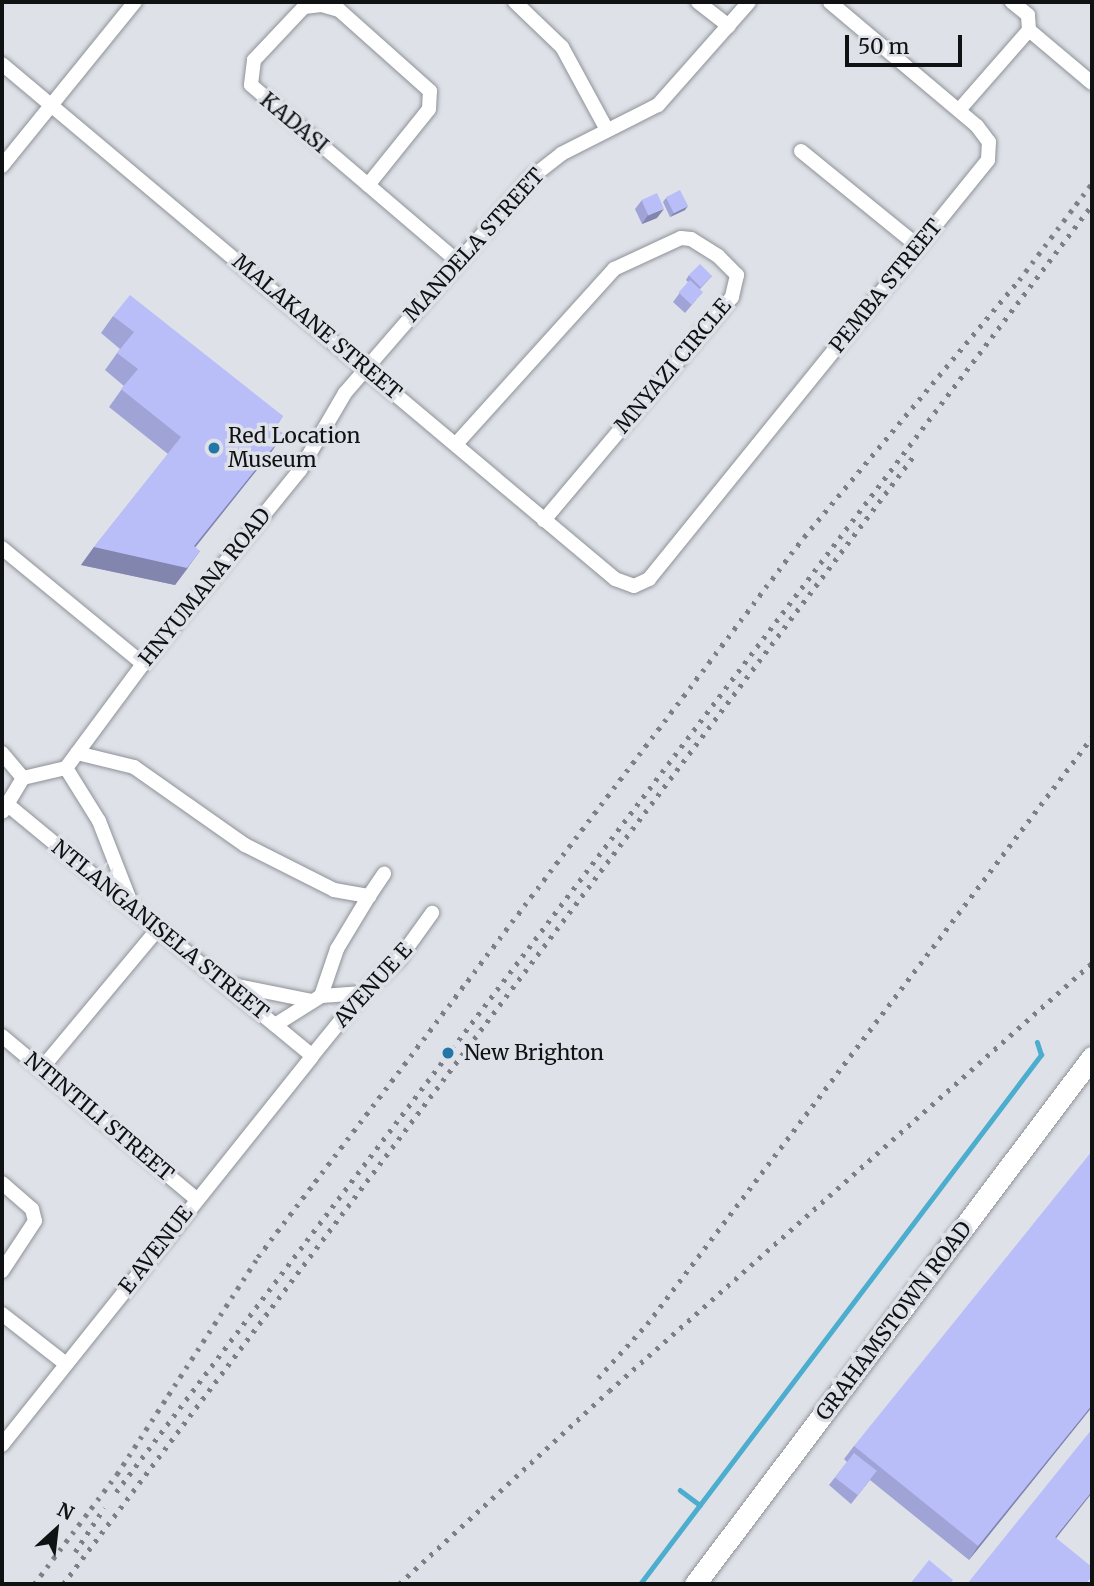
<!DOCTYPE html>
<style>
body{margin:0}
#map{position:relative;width:1094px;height:1586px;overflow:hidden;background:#dee2e8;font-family:Merriweather,serif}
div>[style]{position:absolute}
.stream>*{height:4.5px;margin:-2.25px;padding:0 2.25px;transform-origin:2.25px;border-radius:2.25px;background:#4cadce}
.roads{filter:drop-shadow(0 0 2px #8e9297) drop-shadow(0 0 2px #8e9297)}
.street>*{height:14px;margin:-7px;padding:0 7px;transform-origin:7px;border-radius:7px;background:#fff}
.primary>*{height:21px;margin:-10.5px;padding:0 10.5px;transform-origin:10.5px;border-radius:10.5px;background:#fff}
.rail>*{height:4.5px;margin-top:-2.25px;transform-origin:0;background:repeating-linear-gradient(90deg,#7c7f83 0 3.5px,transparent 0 10.5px)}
.wall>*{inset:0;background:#a0a3d5}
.shaded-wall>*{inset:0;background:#8285ae}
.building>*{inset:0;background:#babef8;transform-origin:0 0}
.dots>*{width:19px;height:19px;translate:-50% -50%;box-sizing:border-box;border:4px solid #dee2e8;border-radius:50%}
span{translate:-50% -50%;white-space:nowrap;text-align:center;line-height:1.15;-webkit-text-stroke:7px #dee2e8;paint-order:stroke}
.street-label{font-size:21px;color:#101113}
.poi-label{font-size:21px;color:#101113}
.left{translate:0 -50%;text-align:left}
.frame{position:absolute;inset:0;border:4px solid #101113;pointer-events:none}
.north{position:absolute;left:21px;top:1495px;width:70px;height:70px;-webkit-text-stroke:5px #dee2e8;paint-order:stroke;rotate:27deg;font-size:19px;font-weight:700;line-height:28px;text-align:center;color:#101113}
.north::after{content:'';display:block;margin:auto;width:24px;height:32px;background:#101113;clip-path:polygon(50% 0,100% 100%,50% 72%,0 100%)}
.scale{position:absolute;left:845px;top:35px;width:117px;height:32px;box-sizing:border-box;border:4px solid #101113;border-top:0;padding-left:9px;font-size:21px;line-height:24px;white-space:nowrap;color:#101113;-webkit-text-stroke:5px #dee2e8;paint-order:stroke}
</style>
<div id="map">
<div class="stream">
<i style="left:680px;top:1490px;width:25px;rotate:37deg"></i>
<i style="left:640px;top:1584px;width:664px;rotate:-52.84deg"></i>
<i style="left:1041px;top:1055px;width:13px;rotate:-108deg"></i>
</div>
<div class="roads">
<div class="street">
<i style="left:515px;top:2px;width:65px;rotate:43.8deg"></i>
<i style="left:562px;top:47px;width:94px;rotate:61.5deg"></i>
<i style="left:698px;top:2px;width:39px;rotate:38deg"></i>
<i style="left:1029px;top:30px;width:82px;rotate:40.1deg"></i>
<i style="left:2px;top:64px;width:801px;rotate:40.03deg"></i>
<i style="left:615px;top:579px;width:20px;rotate:20deg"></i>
<i style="left:634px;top:586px;width:17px;rotate:-25deg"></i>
<i style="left:649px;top:579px;width:539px;rotate:-51.02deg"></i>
<i style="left:988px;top:160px;width:18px;rotate:-87deg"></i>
<i style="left:989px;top:142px;width:20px;rotate:-127deg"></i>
<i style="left:977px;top:126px;width:192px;rotate:-139.9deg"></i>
<i style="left:959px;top:110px;width:106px;rotate:-48.8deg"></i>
<i style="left:1029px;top:30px;width:15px;rotate:-94deg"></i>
<i style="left:1028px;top:15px;width:21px;rotate:-141deg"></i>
<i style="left:801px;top:151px;width:151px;rotate:39.1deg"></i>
<i style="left:2px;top:166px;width:211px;rotate:-51deg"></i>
<i style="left:368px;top:185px;width:97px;rotate:-51.2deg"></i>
<i style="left:429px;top:109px;width:18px;rotate:-87deg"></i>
<i style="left:430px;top:91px;width:122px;rotate:-138.3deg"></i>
<i style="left:339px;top:10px;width:19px;rotate:-164deg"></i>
<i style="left:321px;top:5px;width:17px;rotate:173deg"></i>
<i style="left:304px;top:7px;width:73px;rotate:133.3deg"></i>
<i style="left:254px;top:60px;width:25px;rotate:97deg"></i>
<i style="left:251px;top:85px;width:271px;rotate:40.5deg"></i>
<i style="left:456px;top:444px;width:236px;rotate:-47.9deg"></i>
<i style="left:614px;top:269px;width:74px;rotate:-24.8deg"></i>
<i style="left:681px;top:238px;width:10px;rotate:6deg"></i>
<i style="left:691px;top:239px;width:32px;rotate:32deg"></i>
<i style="left:718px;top:256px;width:27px;rotate:45deg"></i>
<i style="left:737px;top:275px;width:23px;rotate:103deg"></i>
<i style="left:732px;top:297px;width:292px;rotate:130.1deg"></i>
<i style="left:2px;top:548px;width:183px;rotate:39.4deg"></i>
<i style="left:2px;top:753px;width:33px;rotate:50deg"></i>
<i style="left:23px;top:778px;width:39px;rotate:121deg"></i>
<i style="left:77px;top:753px;width:59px;rotate:13.8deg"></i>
<i style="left:134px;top:767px;width:136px;rotate:35.1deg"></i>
<i style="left:245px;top:845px;width:100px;rotate:26.8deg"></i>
<i style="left:334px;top:890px;width:36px;rotate:10deg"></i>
<i style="left:369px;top:896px;width:27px;rotate:-56deg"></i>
<i style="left:66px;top:768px;width:62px;rotate:58.1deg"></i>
<i style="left:99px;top:821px;width:93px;rotate:68.7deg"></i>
<i style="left:23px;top:778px;width:44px;rotate:-13.1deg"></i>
<i style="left:66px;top:768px;width:129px;rotate:-53.5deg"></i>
<i style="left:143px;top:664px;width:250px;rotate:-51deg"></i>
<i style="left:300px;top:470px;width:89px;rotate:-59.7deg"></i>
<i style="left:345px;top:393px;width:286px;rotate:-49.1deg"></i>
<i style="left:532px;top:177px;width:37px;rotate:-38deg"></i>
<i style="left:561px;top:154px;width:109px;rotate:-26.8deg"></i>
<i style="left:658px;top:105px;width:137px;rotate:-48.5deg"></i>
<i style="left:8px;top:805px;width:394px;rotate:39.5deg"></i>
<i style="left:228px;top:984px;width:86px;rotate:11.4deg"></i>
<i style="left:321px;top:996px;width:50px;rotate:-71.2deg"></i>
<i style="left:337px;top:949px;width:62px;rotate:-58.9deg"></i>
<i style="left:275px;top:1025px;width:54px;rotate:-32.2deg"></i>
<i style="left:321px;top:996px;width:42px;rotate:-4.1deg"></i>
<i style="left:2px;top:1036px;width:253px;rotate:40deg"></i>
<i style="left:42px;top:1068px;width:181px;rotate:-50.2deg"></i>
<i style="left:2px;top:1183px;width:40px;rotate:41deg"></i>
<i style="left:32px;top:1209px;width:12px;rotate:76deg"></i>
<i style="left:35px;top:1221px;width:60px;rotate:123.4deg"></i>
<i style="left:2px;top:1314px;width:81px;rotate:38deg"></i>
<i style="left:2px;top:1445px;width:497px;rotate:-51.4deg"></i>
<i style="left:312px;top:1056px;width:81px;rotate:-51deg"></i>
<i style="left:363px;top:993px;width:50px;rotate:-43.4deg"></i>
<i style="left:399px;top:959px;width:57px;rotate:-54.3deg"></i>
</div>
<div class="primary">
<i style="left:695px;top:1584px;width:660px;rotate:-53.01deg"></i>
</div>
</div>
<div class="rail">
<i style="left:598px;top:1378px;width:73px;rotate:-47.8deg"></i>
<i style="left:647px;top:1324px;width:737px;rotate:-52.83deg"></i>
<i style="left:116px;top:1492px;width:1615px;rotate:-52.83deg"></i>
<i style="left:75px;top:1552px;width:53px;rotate:-56.6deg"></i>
<i style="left:34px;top:1584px;width:138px;rotate:-53deg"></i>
<i style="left:117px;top:1474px;width:259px;rotate:-57deg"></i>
<i style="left:258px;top:1257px;width:904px;rotate:-52.83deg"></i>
<i style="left:804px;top:537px;width:335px;rotate:-50.1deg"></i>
<i style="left:1019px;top:280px;width:121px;rotate:-53deg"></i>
<i style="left:63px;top:1584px;width:1417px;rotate:-52.98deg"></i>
<i style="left:399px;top:1584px;width:285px;rotate:-42.6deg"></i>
<i style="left:609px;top:1391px;width:645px;rotate:-41.55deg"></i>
</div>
<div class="wall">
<i style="clip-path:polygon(666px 198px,685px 210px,670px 217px,663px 202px)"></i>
<i style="clip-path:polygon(642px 200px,657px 218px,642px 224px,635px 209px)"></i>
<i style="clip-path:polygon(689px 275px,712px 276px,700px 289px,696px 300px,685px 313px,673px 302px,688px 282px,686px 280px)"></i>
<i style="clip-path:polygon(113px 316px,283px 416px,276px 427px,272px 451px,195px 547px,188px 568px,175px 585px,81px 565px,94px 547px,168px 454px,109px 407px,124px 386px,105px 370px,120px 349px,101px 333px)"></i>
<i style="clip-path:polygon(1092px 1407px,969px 1560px,870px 1480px,851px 1504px,829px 1485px,847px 1462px,844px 1459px,854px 1446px)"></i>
</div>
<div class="shaded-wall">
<i style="clip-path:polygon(688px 206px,685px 210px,670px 217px,674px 213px)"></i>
<i style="clip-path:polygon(664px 209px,657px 218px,642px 224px,648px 215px)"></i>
<i style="clip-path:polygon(284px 434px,272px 451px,182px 564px,194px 546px)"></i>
<i style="clip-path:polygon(94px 547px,200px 551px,175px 585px,81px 565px)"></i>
<i style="clip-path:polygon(1092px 1405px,1092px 1407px,969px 1560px,978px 1546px)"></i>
<i style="clip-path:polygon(1092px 1491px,1092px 1493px,1046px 1551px,1055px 1537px)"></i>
</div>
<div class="building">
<i style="left:680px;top:190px;width:18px;height:16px;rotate:63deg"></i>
<i style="left:657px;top:193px;width:17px;height:17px;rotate:66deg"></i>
<i style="left:700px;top:264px;width:17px;height:16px;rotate:45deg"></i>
<i style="left:690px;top:280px;width:18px;height:17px;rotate:43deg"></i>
<i style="clip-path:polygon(130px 295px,283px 416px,275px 427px,284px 434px,194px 546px,200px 551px,187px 568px,94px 547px,181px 437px,121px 389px,138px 369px,117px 353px,134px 332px,113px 316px)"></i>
<i style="clip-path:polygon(1092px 1151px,1092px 1405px,978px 1546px,854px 1446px)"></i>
<i style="clip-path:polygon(1092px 1429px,1092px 1491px,1055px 1537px,1092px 1567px,1092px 1576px,1086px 1584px,967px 1584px)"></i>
<i style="left:854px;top:1453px;width:29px;height:31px;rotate:38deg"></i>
<i style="clip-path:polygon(929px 1560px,953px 1580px,950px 1584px,910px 1584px)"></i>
</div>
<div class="dots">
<i style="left:214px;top:448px;background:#2377a7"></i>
<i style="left:448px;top:1053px;background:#2377a7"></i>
</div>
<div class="street-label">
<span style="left:294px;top:123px;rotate:40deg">KADASI</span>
<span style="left:474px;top:245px;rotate:-48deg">MANDELA STREET</span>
<span style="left:886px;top:286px;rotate:-51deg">PEMBA STREET</span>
<span style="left:317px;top:327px;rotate:40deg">MALAKANE STREET</span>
<span style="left:673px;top:366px;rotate:-50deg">MNYAZI CIRCLE</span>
<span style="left:205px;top:587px;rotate:-51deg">HNYUMANA ROAD</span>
<span style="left:160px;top:930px;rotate:39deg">NTLANGANISELA STREET</span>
<span style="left:373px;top:985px;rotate:-48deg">AVENUE E</span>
<span style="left:99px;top:1117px;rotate:40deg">NTINTILI STREET</span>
<span style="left:156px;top:1250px;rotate:-52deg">E AVENUE</span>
<span style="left:894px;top:1321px;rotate:-53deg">GRAHAMSTOWN ROAD</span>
</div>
<div class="poi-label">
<span class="left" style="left:228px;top:448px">Red Location<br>Museum</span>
<span class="left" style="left:464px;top:1053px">New Brighton</span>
</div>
<div class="frame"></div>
<div class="north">N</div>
<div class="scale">50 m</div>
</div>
